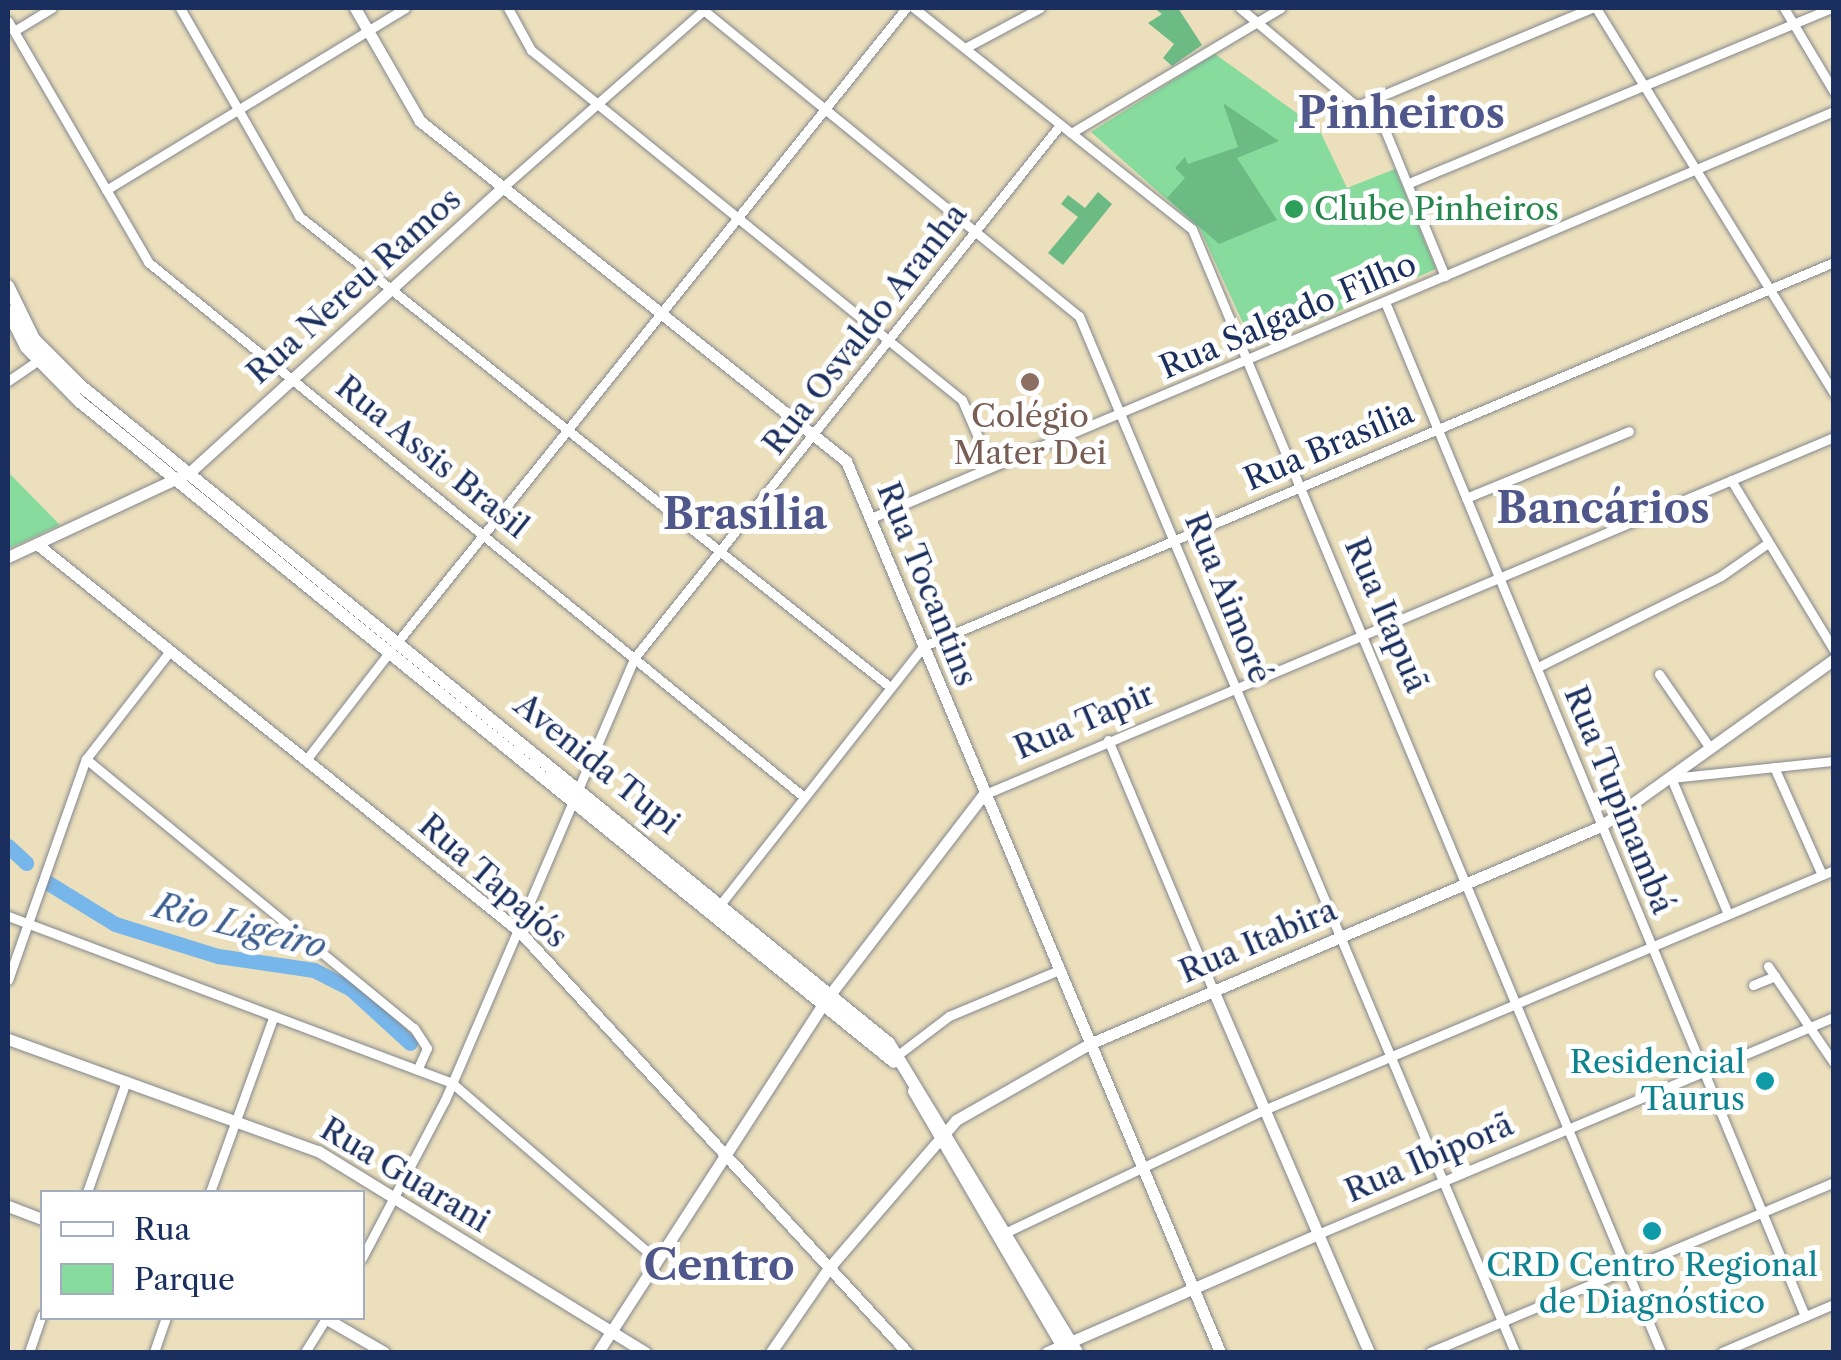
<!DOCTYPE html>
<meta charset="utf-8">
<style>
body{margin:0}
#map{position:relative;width:1841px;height:1360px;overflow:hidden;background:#ebdfbc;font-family:"Libre Caslon Text",serif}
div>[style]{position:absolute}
.green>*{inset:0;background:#86db9d}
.forest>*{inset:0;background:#6cbb84}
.river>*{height:15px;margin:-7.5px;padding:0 7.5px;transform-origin:7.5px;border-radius:7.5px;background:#77b6ea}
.roads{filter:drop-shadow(0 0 2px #83878d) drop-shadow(0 0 2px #83878d)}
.street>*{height:9px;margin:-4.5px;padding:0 4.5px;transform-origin:4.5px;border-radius:4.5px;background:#fff}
.secondary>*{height:11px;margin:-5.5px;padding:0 5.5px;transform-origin:5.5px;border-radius:5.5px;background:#fff}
.primary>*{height:12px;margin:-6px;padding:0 6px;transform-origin:6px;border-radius:6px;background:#fff}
.dots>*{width:28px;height:28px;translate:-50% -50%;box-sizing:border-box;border:5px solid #fff;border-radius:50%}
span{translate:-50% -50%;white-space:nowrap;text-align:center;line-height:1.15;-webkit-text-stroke:10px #fff;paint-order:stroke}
.leisure-label{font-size:32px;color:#27864d}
.left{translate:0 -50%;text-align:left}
.street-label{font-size:32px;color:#1b2f5e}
.education-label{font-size:32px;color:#785e54}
.culture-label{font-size:32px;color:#0d838f}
.right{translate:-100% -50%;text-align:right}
.water-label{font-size:35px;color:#3b5e8f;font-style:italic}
.district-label{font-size:42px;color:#50578a;font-weight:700}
.frame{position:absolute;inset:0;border:10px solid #1b2f5e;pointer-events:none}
.legend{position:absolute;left:40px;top:1190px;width:325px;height:130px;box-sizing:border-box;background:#fff;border:2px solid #a4acbf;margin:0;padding:12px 18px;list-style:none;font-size:30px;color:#1b2f5e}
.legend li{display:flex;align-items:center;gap:20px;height:50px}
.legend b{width:50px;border:2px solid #a4acbf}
</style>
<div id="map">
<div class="green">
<i style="clip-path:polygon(1215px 54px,1319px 129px,1347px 188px,1395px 169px,1436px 269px,1254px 347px,1200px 229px,1091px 132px)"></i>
<i style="clip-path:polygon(8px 472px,60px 525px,8px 549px)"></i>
</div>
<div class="forest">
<i style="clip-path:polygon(1154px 8px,1178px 8px,1202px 45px,1172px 66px,1163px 58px,1174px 44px,1148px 23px,1162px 14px)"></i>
<i style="clip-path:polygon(1223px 103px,1279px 141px,1237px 158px,1277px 220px,1219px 244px,1167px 198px,1185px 178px,1175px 168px,1185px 157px,1188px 164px,1238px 147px)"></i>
<i style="clip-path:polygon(1098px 192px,1112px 204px,1063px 265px,1048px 253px,1078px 217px,1061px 204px,1068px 195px,1085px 208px)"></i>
</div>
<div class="river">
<i style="left:8px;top:846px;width:25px;rotate:43deg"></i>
<i style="left:45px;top:881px;width:82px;rotate:31.6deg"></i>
<i style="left:115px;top:924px;width:108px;rotate:17.3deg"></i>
<i style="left:218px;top:956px;width:97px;rotate:8.3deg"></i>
<i style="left:314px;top:970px;width:42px;rotate:27.2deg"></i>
<i style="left:351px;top:989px;width:80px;rotate:42.5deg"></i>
</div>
<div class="roads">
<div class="street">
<i style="left:180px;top:8px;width:240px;rotate:60.2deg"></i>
<i style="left:299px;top:216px;width:756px;rotate:38.55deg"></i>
<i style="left:508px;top:8px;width:48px;rotate:61.3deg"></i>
<i style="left:531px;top:50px;width:555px;rotate:39.08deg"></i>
<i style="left:962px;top:400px;width:73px;rotate:66.6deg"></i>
<i style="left:701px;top:8px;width:488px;rotate:39.2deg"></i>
<i style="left:1079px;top:316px;width:1124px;rotate:67.18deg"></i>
<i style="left:914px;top:8px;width:355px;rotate:38.5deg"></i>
<i style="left:1192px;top:229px;width:1217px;rotate:67.33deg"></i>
<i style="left:1240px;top:8px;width:189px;rotate:40.1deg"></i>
<i style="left:1385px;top:130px;width:158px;rotate:67.7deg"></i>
<i style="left:1596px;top:8px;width:453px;rotate:58.3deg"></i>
<i style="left:1784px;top:8px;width:98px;rotate:59.2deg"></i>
<i style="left:8px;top:21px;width:279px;rotate:59.8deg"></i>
<i style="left:148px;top:262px;width:846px;rotate:39.2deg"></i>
<i style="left:14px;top:31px;width:44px;rotate:-31.2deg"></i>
<i style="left:965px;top:48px;width:85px;rotate:-28.1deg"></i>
<i style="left:1357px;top:106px;width:254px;rotate:-22.7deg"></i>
<i style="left:1071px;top:133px;width:244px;rotate:-30.8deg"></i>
<i style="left:1409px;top:183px;width:457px;rotate:-22.5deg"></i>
<i style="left:503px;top:187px;width:269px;rotate:-41.4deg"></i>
<i style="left:106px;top:190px;width:350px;rotate:-31.3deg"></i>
<i style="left:1385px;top:302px;width:1098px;rotate:67.5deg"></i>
<i style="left:8px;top:381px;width:42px;rotate:-34.4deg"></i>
<i style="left:1731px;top:480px;width:199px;rotate:58.8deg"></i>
<i style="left:1466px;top:498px;width:176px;rotate:-22.3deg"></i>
<i style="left:871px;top:518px;width:1045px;rotate:-22.91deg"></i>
<i style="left:399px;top:640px;width:810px;rotate:-51.26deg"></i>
<i style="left:1538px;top:667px;width:204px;rotate:-26.4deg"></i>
<i style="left:1721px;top:576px;width:57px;rotate:-35.1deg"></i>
<i style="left:1659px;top:674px;width:90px;rotate:55.4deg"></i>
<i style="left:1108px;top:740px;width:271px;rotate:67.2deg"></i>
<i style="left:86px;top:759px;width:424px;rotate:39.4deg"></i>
<i style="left:414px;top:1028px;width:24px;rotate:57deg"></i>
<i style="left:427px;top:1048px;width:20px;rotate:114deg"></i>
<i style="left:306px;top:760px;width:139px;rotate:-52.3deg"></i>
<i style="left:1774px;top:767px;width:118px;rotate:66deg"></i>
<i style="left:983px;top:795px;width:923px;rotate:-22.82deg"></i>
<i style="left:723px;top:901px;width:325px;rotate:-51.8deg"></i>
<i style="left:924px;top:646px;width:988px;rotate:-22.88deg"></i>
<i style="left:1728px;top:914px;width:147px;rotate:-112.7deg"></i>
<i style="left:1671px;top:778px;width:164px;rotate:-6deg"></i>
<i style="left:8px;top:916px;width:474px;rotate:20.6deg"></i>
<i style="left:452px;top:1083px;width:271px;rotate:40.8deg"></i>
<i style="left:1768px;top:966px;width:117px;rotate:55.8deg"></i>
<i style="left:8px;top:980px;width:234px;rotate:-70.6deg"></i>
<i style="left:86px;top:759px;width:132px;rotate:-52.1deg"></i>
<i style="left:1753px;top:985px;width:24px;rotate:-22deg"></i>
<i style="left:899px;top:1054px;width:63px;rotate:-37.2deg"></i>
<i style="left:949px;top:1016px;width:119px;rotate:-22.7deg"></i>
<i style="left:87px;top:1192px;width:118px;rotate:-70.6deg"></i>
<i style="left:210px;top:1192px;width:185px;rotate:-70.1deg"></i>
<i style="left:1009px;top:1231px;width:284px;rotate:-25.4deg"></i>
<i style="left:1266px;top:1109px;width:616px;rotate:-22.82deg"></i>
<i style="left:1318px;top:1234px;width:560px;rotate:-22.81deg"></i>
<i style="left:362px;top:1258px;width:178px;rotate:-62.3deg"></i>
<i style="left:445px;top:1100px;width:482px;rotate:-66.8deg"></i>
<i style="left:635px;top:657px;width:681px;rotate:-51.38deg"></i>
<i style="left:29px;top:1352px;width:39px;rotate:-71deg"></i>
<i style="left:154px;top:1352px;width:36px;rotate:-71deg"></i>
<i style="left:305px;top:1352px;width:40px;rotate:-58deg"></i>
<i style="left:1430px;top:1352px;width:438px;rotate:-22.8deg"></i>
<i style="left:1722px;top:1352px;width:122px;rotate:-23.2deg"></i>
</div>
<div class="secondary">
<i style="left:355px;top:8px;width:130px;rotate:60.1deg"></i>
<i style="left:420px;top:121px;width:545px;rotate:38.59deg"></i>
<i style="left:846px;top:461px;width:966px;rotate:67.23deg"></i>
<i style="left:37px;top:544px;width:618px;rotate:38.76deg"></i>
<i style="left:519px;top:931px;width:573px;rotate:47.34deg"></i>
<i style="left:8px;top:557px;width:201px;rotate:-25deg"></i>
<i style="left:190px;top:472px;width:423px;rotate:-42.3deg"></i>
<i style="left:1213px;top:990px;width:394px;rotate:66.7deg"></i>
<i style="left:8px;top:1039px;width:330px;rotate:19.9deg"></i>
<i style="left:318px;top:1151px;width:384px;rotate:31.6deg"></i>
<i style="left:8px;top:1206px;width:36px;rotate:21deg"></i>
<i style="left:325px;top:1318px;width:68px;rotate:30deg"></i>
<i style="left:598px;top:1352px;width:418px;rotate:-57.1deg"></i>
<i style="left:825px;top:1001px;width:260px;rotate:-52.5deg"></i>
<i style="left:771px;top:1352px;width:101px;rotate:-55.5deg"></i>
<i style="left:828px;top:1269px;width:196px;rotate:-49.3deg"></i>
<i style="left:956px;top:1120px;width:153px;rotate:-29.7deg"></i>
<i style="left:1089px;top:1044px;width:556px;rotate:-23.06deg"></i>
<i style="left:1601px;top:826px;width:287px;rotate:-35.6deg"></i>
<i style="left:1047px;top:1352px;width:296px;rotate:-23.5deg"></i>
</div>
<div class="primary">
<i style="left:8px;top:286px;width:59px;rotate:63.9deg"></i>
<i style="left:34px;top:339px;width:66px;rotate:45deg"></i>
<i style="left:81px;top:386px;width:1041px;rotate:39.12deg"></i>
<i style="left:889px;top:1043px;width:362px;rotate:58.7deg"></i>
<i style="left:8px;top:311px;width:40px;rotate:63.4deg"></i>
<i style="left:26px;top:347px;width:76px;rotate:45.5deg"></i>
<i style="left:79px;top:401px;width:1049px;rotate:39.04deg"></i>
<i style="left:914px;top:1091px;width:302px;rotate:59.8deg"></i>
</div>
</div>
<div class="dots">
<i style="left:1294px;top:209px;background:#2e9e5b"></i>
<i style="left:1030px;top:382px;background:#8d6e63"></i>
<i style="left:1765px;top:1081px;background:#0f9aa8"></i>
<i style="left:1652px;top:1231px;background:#0f9aa8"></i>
</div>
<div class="leisure-label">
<span class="left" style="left:1314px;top:209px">Clube Pinheiros</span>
</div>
<div class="street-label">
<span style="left:354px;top:286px;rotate:-42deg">Rua Nereu Ramos</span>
<span style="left:1288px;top:316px;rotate:-23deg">Rua Salgado Filho</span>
<span style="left:865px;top:329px;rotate:-52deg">Rua Osvaldo Aranha</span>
<span style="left:1329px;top:446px;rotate:-23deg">Rua Brasília</span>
<span style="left:432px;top:457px;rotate:39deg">Rua Assis Brasil</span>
<span style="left:927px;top:584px;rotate:68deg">Rua Tocantins</span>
<span style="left:1228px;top:598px;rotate:68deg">Rua Aimoré</span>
<span style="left:1386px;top:615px;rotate:67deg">Rua Itapuã</span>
<span style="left:1084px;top:721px;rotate:-23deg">Rua Tapir</span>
<span style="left:597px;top:764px;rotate:39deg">Avenida Tupi</span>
<span style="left:1619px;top:800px;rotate:68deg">Rua Tupinambá</span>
<span style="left:493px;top:881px;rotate:41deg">Rua Tapajós</span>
<span style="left:1258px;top:941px;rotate:-23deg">Rua Itabira</span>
<span style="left:1429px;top:1158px;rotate:-23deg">Rua Ibiporã</span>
<span style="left:405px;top:1175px;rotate:31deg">Rua Guarani</span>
</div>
<div class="education-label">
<span style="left:1030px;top:435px">Colégio<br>Mater Dei</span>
</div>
<div class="culture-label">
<span class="right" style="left:1745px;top:1081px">Residencial<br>Taurus</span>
<span style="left:1652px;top:1284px">CRD Centro Regional<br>de Diagnóstico</span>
</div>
<div class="water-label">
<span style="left:240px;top:926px;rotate:14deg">Rio Ligeiro</span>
</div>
<div class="district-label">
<span style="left:1401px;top:113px">Pinheiros</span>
<span style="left:1603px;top:508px">Bancários</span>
<span style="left:745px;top:514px">Brasília</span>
<span style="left:719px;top:1265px">Centro</span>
</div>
<div class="frame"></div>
<ul class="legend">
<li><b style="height:12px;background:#fff"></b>Rua</li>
<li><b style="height:28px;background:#86db9d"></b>Parque</li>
</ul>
</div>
